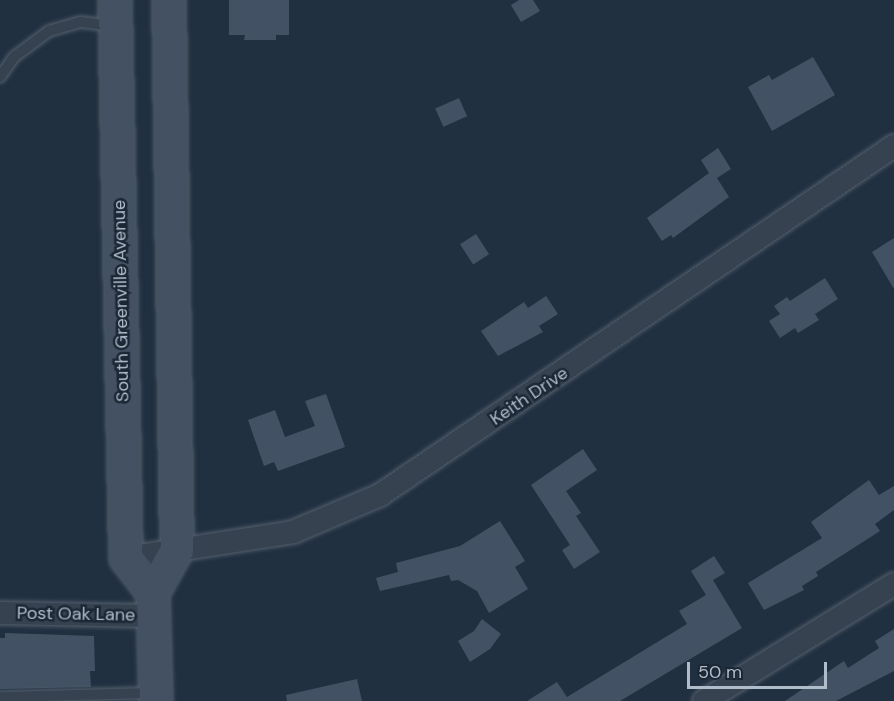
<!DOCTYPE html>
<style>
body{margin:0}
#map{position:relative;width:894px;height:701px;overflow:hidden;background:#213040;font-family:"DM Sans",sans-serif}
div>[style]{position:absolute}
.building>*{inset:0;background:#425264;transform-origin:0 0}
.roads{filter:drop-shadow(0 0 2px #545f6d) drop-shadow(0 0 2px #545f6d)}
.service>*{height:10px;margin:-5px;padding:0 5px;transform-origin:5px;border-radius:5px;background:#36424f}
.minor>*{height:22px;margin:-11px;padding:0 11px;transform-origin:11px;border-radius:11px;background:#36424f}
.secondary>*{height:32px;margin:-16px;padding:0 16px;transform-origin:16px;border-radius:16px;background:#435163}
span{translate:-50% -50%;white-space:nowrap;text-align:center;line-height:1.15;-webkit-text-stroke:5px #1b2734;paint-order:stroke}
.street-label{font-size:18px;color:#b1bcca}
.scale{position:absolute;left:687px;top:662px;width:140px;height:27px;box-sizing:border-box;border:3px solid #b1bcca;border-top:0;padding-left:8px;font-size:18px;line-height:21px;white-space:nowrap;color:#b1bcca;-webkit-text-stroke:4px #1b2734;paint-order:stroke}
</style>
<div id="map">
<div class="building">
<i style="clip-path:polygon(229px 0,289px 0,289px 35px,276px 35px,276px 40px,244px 40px,245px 35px,229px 35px)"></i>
<i style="clip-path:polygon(519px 0,533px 0,540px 11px,521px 22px,511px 5px)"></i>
<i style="clip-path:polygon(813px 57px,835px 95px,772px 131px,748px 87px,769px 75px,772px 80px)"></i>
<i style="left:459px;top:98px;width:20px;height:26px;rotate:66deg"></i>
<i style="clip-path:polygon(718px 148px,731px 169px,717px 178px,729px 197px,673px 238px,671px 235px,662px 241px,647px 218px,709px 173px,701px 160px)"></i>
<i style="left:476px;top:234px;width:24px;height:19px;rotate:57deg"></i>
<i style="clip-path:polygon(894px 238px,894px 289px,872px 252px)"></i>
<i style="clip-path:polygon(825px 278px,838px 299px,815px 314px,819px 320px,798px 333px,795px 328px,780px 338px,769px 321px,780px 314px,774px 306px,787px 297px,790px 301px)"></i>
<i style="clip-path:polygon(546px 296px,558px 314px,539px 326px,543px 332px,498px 356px,481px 331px,524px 302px,528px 308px)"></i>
<i style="clip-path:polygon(326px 394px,345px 447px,278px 471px,274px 462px,264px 466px,248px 420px,275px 410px,285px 437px,315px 426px,305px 401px)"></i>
<i style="clip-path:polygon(583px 449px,597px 470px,566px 491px,581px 513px,576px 516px,600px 552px,574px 569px,562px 550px,570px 545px,531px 485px)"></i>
<i style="clip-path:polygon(869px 480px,879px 495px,894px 486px,894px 510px,875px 524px,880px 531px,816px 572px,818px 576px,802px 586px,804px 590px,764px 610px,748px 583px,822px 538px,811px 522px)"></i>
<i style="clip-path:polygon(500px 521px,525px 561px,515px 567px,528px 589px,489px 613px,477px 591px,458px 580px,451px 581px,449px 575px,380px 591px,376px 578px,398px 572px,396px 563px,460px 546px)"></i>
<i style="clip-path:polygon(714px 556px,725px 573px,713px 580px,742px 628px,620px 701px,527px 701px,557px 682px,567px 697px,687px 624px,679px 611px,706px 595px,691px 571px)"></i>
<i style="clip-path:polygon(482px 619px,501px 634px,490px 649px,470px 662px,458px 641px,474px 631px)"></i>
<i style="clip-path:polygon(894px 629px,894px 671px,836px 701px,785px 701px,844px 661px,848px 668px,879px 648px,875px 641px)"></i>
<i style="clip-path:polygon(5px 633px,94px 636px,95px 671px,90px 671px,91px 687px,0 689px,0 638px,5px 638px)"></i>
<i style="clip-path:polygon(357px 679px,362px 701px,287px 701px,286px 695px)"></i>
</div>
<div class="roads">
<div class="service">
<i style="left:0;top:77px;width:24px;rotate:-55deg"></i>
<i style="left:14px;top:57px;width:44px;rotate:-36.6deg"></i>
<i style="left:49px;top:31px;width:33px;rotate:-16deg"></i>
<i style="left:81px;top:22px;width:31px;rotate:7deg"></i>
<i style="left:0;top:697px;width:153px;rotate:-1.5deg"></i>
</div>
<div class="minor">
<i style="left:126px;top:558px;width:169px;rotate:-8.8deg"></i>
<i style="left:293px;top:532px;width:95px;rotate:-23deg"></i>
<i style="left:380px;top:495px;width:621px;rotate:-34.18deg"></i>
<i style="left:0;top:613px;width:153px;rotate:1.1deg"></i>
<i style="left:704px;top:701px;width:223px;rotate:-31.6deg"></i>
</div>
<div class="secondary">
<i style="left:115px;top:0;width:558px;rotate:88.87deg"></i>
<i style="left:126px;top:558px;width:44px;rotate:52.4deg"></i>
<i style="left:156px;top:701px;width:108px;rotate:-91.6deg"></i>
<i style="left:153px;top:593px;width:49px;rotate:-60.8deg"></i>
<i style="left:177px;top:550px;width:550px;rotate:-90.83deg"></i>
</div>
</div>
<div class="street-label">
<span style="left:121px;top:301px;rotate:-91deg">South Greenville Avenue</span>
<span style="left:529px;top:396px;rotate:-34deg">Keith Drive</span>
<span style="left:76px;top:614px;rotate:1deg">Post Oak Lane</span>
</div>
<div class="scale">50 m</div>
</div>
